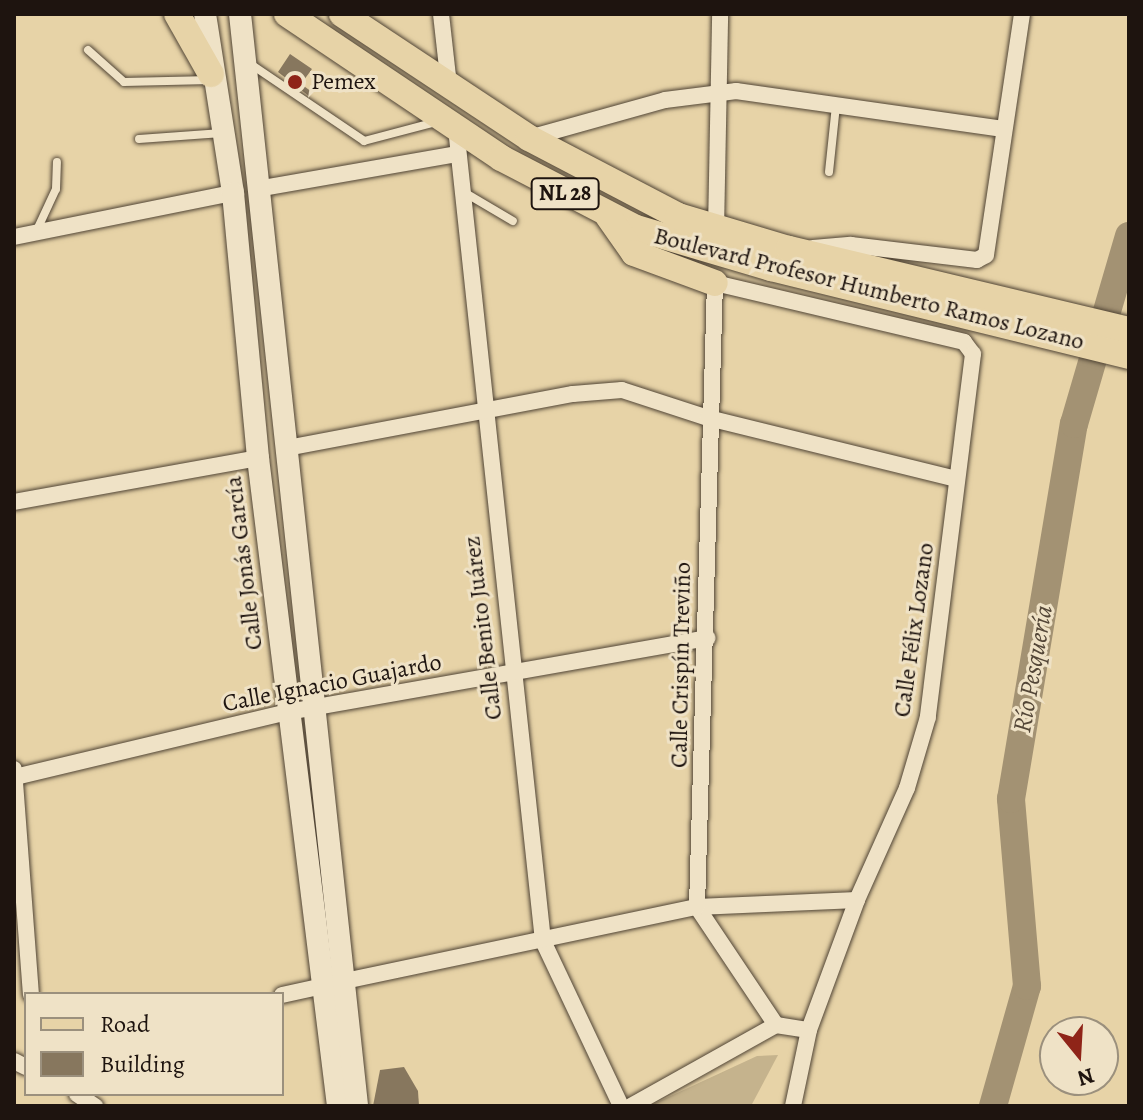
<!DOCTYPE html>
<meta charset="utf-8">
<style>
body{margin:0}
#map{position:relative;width:1143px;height:1120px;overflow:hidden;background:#e7d3a7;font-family:Alegreya,serif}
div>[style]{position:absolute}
.green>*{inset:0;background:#c5b38d}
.river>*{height:28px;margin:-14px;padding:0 14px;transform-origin:14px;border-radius:14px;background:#a39273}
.building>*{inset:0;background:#87775e}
.roads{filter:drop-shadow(0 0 2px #504435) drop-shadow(0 0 2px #504435)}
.lane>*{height:8px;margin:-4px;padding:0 4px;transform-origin:4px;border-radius:4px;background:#efe2c6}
.street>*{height:16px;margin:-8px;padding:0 8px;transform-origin:8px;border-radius:8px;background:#efe2c6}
.secondary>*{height:22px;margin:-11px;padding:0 11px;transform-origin:11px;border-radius:11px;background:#efe2c6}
.primary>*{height:26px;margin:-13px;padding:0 13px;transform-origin:13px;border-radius:13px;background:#e7d3a7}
.dots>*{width:22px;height:22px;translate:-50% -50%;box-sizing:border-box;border:4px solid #efe2c6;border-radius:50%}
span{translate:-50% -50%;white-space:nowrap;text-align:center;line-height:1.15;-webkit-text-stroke:6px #efe2c6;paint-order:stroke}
.shield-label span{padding:2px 6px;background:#efe2c6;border:2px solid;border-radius:6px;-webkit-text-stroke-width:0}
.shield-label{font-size:22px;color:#1e140f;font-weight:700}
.poi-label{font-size:24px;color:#1e140f}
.left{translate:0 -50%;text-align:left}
.street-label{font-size:24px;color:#1e140f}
.water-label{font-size:26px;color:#534637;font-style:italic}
.frame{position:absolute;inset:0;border:16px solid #1e140f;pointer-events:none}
.legend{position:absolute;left:24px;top:992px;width:260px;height:104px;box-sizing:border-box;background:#efe2c6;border:2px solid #9b907d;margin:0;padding:10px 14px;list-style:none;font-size:24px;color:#1e140f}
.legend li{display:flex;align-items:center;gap:16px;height:40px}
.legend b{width:40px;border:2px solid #9b907d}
.north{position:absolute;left:1039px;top:1016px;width:80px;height:80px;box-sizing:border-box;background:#efe2c6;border:2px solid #9b907d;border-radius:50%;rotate:162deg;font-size:22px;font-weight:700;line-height:32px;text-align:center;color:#1e140f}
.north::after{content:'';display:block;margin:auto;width:28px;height:36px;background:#8f2418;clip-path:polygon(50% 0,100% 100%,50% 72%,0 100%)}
</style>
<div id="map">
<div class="green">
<i style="clip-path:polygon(778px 1055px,751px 1106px,649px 1106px,757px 1056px)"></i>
</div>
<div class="river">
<i style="left:993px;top:1106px;width:125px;rotate:-74.2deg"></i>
<i style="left:1027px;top:986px;width:188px;rotate:-94.9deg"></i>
<i style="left:1011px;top:799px;width:380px;rotate:-80.5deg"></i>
<i style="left:1074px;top:424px;width:196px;rotate:-73.7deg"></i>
</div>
<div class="building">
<i style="clip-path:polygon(290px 54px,312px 69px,301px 84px,312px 92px,309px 96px,278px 72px)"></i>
<i style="clip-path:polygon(404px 1067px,418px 1091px,419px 1106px,373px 1106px,380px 1070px)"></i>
</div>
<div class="roads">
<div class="lane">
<i style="left:88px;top:50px;width:48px;rotate:41.6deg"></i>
<i style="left:124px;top:82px;width:87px;rotate:-1.3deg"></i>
<i style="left:249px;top:63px;width:139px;rotate:34.1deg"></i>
<i style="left:364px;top:141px;width:74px;rotate:-14.8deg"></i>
<i style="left:139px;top:139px;width:83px;rotate:-4.1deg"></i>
<i style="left:829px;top:172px;width:67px;rotate:-84deg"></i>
<i style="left:462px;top:191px;width:59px;rotate:30.5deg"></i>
<i style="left:36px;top:232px;width:47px;rotate:-65.1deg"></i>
<i style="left:56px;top:189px;width:27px;rotate:-88deg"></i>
</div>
<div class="street">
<i style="left:441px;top:14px;width:71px;rotate:83.6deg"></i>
<i style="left:456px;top:128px;width:818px;rotate:83.89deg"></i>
<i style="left:543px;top:941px;width:183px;rotate:64.7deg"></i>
<i style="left:529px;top:138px;width:141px;rotate:-15.6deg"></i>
<i style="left:665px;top:100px;width:72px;rotate:-7.2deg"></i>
<i style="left:736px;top:91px;width:270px;rotate:8.1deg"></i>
<i style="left:257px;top:189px;width:203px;rotate:-9.9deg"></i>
<i style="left:716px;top:230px;width:216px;rotate:-88.9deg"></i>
<i style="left:14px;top:237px;width:223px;rotate:-11.4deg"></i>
<i style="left:813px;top:248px;width:38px;rotate:-5deg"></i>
<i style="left:851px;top:245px;width:127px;rotate:6.8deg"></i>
<i style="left:977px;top:260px;width:10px;rotate:-29deg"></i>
<i style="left:986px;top:255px;width:244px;rotate:-81.5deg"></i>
<i style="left:287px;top:448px;width:291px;rotate:-10.7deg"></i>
<i style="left:573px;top:394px;width:49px;rotate:-4.7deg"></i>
<i style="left:622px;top:390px;width:90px;rotate:18deg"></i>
<i style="left:708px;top:418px;width:255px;rotate:13.8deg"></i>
<i style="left:14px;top:502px;width:248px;rotate:-10.2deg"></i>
<i style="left:14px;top:769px;width:226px;rotate:85.7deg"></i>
<i style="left:15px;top:777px;width:281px;rotate:-13.4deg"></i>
<i style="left:288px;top:712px;width:426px;rotate:-10deg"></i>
<i style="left:340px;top:982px;width:365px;rotate:-11.9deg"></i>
<i style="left:697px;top:907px;width:160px;rotate:-2.5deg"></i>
<i style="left:282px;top:995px;width:42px;rotate:-12.4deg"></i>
<i style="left:776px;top:1025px;width:142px;rotate:-123.8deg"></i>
<i style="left:697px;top:907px;width:624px;rotate:-88.35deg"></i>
<i style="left:715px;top:283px;width:256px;rotate:13.3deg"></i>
<i style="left:964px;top:342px;width:15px;rotate:53deg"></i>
<i style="left:973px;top:354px;width:366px;rotate:97.1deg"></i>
<i style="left:928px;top:717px;width:74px;rotate:106.5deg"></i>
<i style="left:907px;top:788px;width:123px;rotate:114.1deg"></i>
<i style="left:857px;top:900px;width:139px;rotate:110.3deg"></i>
<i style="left:809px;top:1030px;width:78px;rotate:101.9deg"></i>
<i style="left:14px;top:1061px;width:13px;rotate:27deg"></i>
<i style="left:77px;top:1094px;width:22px;rotate:34deg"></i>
<i style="left:631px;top:1106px;width:166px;rotate:-29.2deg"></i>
<i style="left:776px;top:1025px;width:33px;rotate:9deg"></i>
</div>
<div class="secondary">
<i style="left:205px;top:14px;width:181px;rotate:81.1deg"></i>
<i style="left:233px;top:193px;width:266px;rotate:84.6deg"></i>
<i style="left:258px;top:458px;width:653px;rotate:82.96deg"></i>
<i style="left:240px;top:14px;width:1098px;rotate:83.88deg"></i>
</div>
<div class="primary">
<i style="left:177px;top:14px;width:69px;rotate:60.5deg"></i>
<i style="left:287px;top:14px;width:258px;rotate:33.9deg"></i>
<i style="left:501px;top:158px;width:152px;rotate:27.4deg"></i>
<i style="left:636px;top:228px;width:141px;rotate:16.5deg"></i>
<i style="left:771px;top:268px;width:369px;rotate:13.8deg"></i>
<i style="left:342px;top:14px;width:224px;rotate:33.5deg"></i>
<i style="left:529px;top:138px;width:168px;rotate:27.6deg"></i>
<i style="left:678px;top:216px;width:116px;rotate:16.6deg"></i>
<i style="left:789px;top:249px;width:350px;rotate:13.4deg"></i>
<i style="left:608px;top:216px;width:45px;rotate:54.9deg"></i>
<i style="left:634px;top:253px;width:86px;rotate:20.3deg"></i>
</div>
</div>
<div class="dots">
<i style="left:295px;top:82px;background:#8f2418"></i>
</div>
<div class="shield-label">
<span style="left:565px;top:194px">NL 28</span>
</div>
<div class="poi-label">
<span class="left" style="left:311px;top:82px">Pemex</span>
</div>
<div class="street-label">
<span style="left:869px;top:289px;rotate:14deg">Boulevard Profesor Humberto Ramos Lozano</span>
<span style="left:244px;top:563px;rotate:-97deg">Calle Jonás García</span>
<span style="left:483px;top:628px;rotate:-97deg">Calle Benito Juárez</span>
<span style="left:914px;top:630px;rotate:-82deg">Calle Félix Lozano</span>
<span style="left:681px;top:665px;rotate:-89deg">Calle Crispín Treviño</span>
<span style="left:332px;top:683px;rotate:-11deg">Calle Ignacio Guajardo</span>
</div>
<div class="water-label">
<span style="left:1033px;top:669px;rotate:-80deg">Río Pesquería</span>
</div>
<div class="frame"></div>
<ul class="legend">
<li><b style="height:10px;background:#e7d3a7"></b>Road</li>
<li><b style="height:22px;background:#87775e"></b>Building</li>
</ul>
<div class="north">N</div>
</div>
